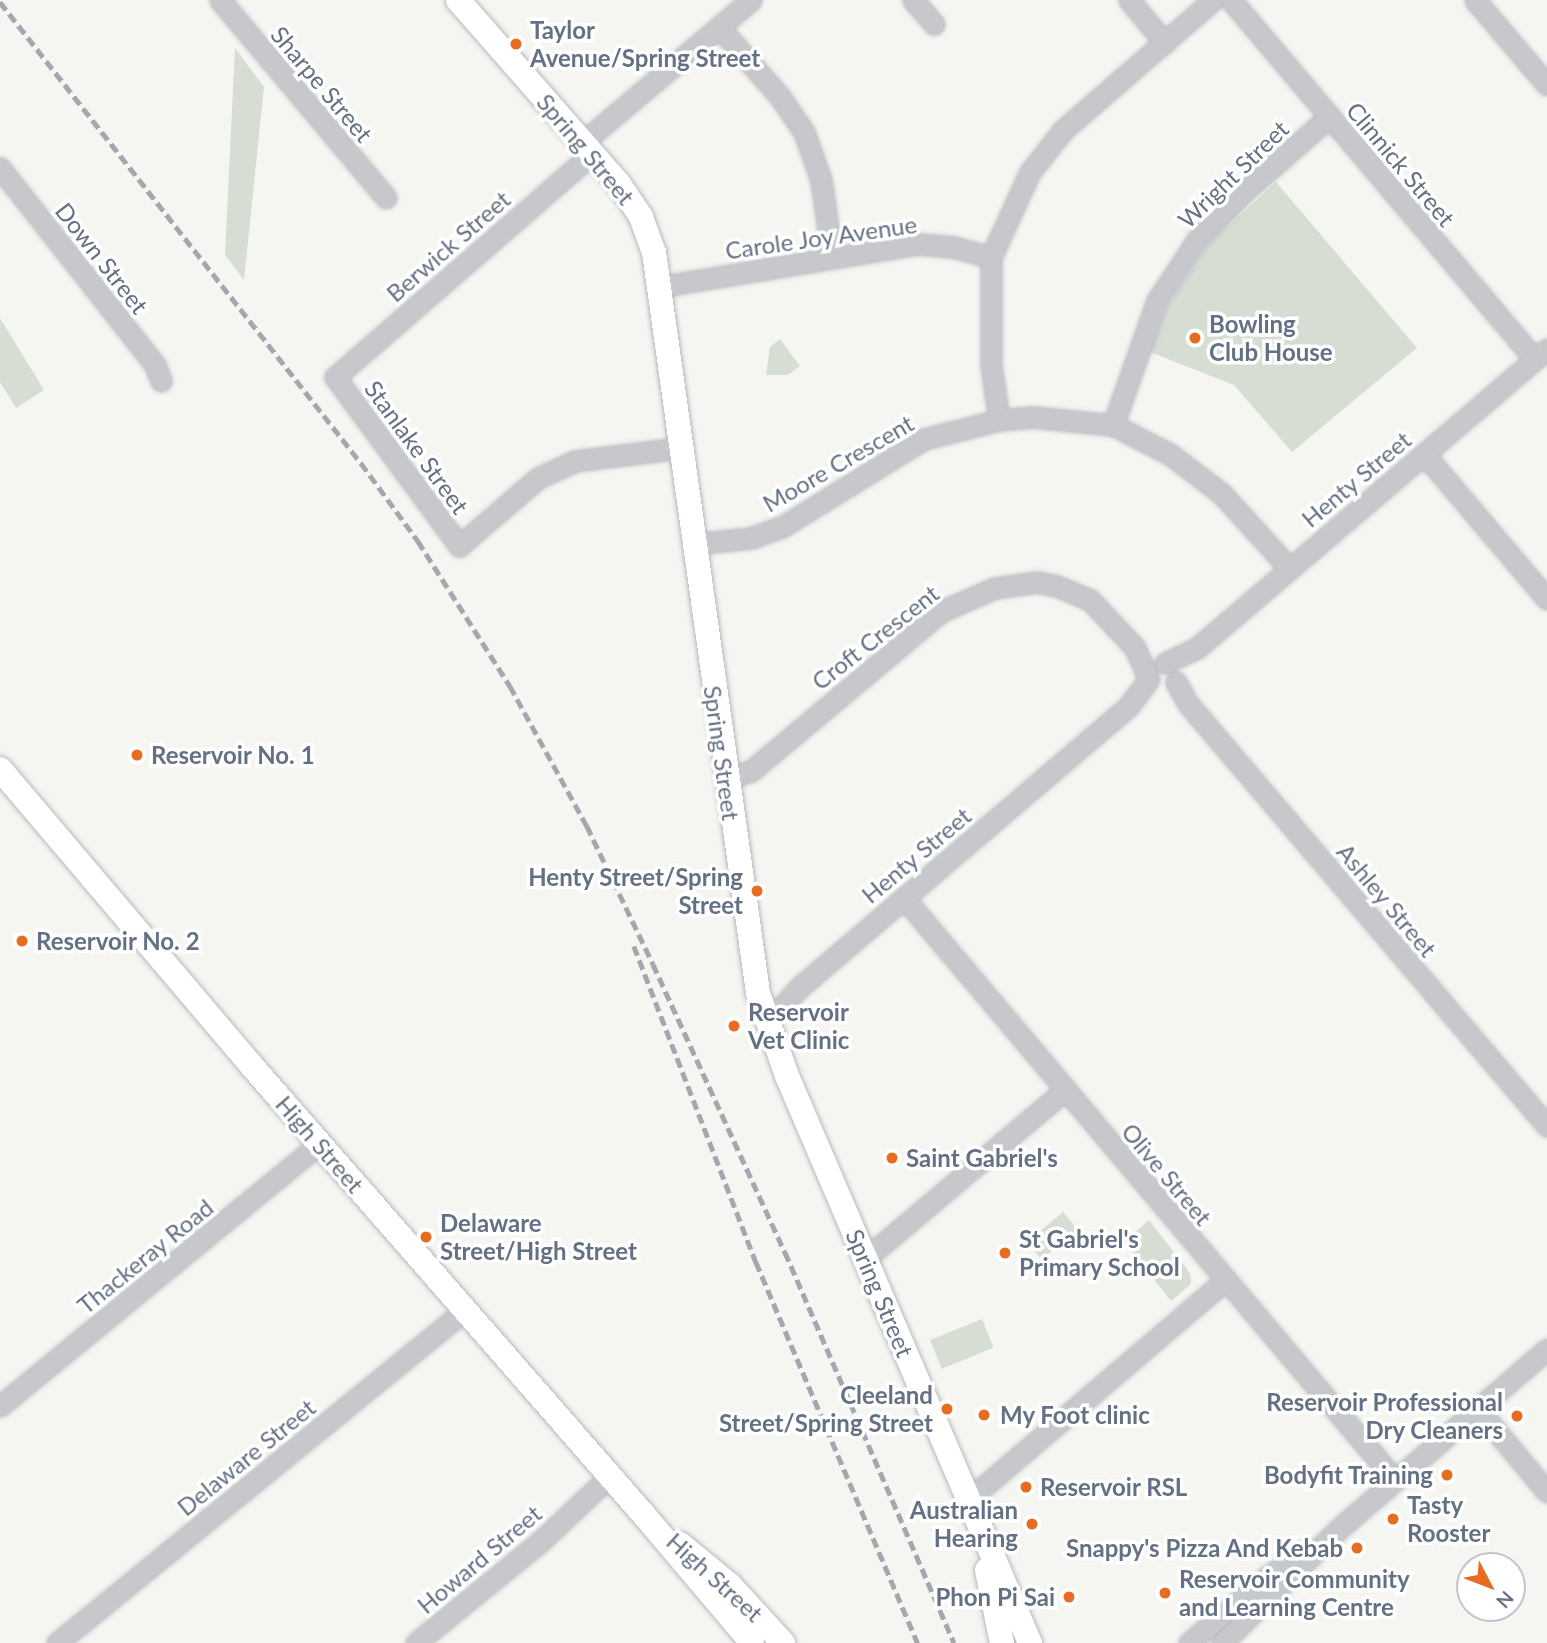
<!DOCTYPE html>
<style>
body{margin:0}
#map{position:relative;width:1547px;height:1643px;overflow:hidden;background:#f5f6f2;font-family:Lato,sans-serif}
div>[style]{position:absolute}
.green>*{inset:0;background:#d6ddd3;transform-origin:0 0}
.roads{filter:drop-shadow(0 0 2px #b6b9be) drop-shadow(0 0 2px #b6b9be)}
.minor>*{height:19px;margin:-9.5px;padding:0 9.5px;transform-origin:9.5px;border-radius:9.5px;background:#c6c8cc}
.major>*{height:24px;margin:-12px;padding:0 12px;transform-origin:12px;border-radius:12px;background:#fff}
.rail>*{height:4.5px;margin-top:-2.25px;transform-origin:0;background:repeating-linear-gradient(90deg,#a3a8af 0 10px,transparent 0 15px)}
.dots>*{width:19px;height:19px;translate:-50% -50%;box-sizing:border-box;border:4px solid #fff;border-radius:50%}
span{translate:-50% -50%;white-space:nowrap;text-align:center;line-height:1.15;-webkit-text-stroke:7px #fff;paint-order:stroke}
.poi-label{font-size:24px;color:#647184;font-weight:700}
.left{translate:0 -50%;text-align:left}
.right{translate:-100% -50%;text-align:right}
.street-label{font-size:24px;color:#647184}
.north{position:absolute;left:1456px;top:1552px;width:70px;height:70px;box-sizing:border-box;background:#fff;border:2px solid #c1c6ce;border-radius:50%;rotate:132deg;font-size:19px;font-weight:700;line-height:28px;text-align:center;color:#647184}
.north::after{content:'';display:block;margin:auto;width:24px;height:32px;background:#e76c21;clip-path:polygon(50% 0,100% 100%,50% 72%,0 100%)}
</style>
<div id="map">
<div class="green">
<i style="clip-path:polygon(235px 48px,264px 87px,244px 280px,225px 255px)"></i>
<i style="clip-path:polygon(1276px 182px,1417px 348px,1292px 452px,1234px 385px,1150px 352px,1166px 310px,1209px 244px)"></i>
<i style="clip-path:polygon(0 318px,44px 390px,16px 408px,0 382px)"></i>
<i style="clip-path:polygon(780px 339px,800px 366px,788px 375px,766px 375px,770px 347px)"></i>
<i style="left:1063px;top:1212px;width:23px;height:47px;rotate:50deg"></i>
<i style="clip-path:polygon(1149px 1220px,1190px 1273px,1191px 1284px,1171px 1301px,1124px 1242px)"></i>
<i style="left:982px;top:1319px;width:31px;height:56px;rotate:68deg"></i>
</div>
<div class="roads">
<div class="minor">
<i style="left:220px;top:0;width:258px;rotate:50deg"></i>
<i style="left:913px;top:0;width:32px;rotate:49deg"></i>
<i style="left:1129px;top:0;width:56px;rotate:50.1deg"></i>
<i style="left:1231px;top:0;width:470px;rotate:49.8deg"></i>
<i style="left:1475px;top:0;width:111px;rotate:49.7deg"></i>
<i style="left:719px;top:27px;width:93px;rotate:48.9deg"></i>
<i style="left:780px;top:97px;width:42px;rotate:55.6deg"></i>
<i style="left:804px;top:132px;width:51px;rotate:70.5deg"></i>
<i style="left:821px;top:180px;width:77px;rotate:81.8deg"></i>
<i style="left:583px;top:142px;width:220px;rotate:-40.2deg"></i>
<i style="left:593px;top:153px;width:342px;rotate:139deg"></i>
<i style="left:335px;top:377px;width:210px;rotate:53.7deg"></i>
<i style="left:459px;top:546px;width:104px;rotate:-40.7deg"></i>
<i style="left:538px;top:478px;width:41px;rotate:-24.7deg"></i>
<i style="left:575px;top:461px;width:106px;rotate:-7.1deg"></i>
<i style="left:0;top:168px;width:251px;rotate:51.8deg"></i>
<i style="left:155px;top:365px;width:17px;rotate:69deg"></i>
<i style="left:658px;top:287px;width:265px;rotate:-9.4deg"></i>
<i style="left:919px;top:244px;width:34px;rotate:5deg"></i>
<i style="left:953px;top:247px;width:39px;rotate:15deg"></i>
<i style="left:999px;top:420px;width:56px;rotate:-98.3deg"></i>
<i style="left:991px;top:365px;width:108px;rotate:-90deg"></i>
<i style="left:991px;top:257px;width:94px;rotate:-65.4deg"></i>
<i style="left:1030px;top:172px;width:53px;rotate:-51.8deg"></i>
<i style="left:1063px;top:130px;width:198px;rotate:-40.9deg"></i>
<i style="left:1113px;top:425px;width:132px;rotate:-70.5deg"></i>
<i style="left:1157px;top:301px;width:73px;rotate:-56.7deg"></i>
<i style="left:1197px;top:240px;width:70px;rotate:-45.6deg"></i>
<i style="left:1246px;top:190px;width:111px;rotate:-41.3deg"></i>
<i style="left:1424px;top:454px;width:190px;rotate:49.7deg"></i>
<i style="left:693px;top:544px;width:58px;rotate:-5.9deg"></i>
<i style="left:751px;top:538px;width:33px;rotate:-20deg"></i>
<i style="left:782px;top:527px;width:167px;rotate:-31.8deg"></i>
<i style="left:924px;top:439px;width:77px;rotate:-14.2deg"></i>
<i style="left:999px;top:420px;width:34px;rotate:-5deg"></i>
<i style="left:1033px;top:417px;width:80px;rotate:5.7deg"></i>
<i style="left:1113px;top:425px;width:65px;rotate:27.3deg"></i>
<i style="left:1171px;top:455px;width:64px;rotate:37.4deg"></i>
<i style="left:1222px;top:494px;width:100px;rotate:47.8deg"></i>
<i style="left:1165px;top:663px;width:35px;rotate:-25deg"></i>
<i style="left:1197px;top:648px;width:460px;rotate:-40.5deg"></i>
<i style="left:1176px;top:682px;width:26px;rotate:61deg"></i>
<i style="left:1189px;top:705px;width:553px;rotate:49.62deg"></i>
<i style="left:726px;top:779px;width:26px;rotate:-18deg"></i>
<i style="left:751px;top:771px;width:249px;rotate:-40deg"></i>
<i style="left:942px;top:611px;width:58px;rotate:-23.5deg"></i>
<i style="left:995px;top:588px;width:42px;rotate:-8.1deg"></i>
<i style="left:1037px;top:582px;width:20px;rotate:11deg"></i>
<i style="left:1057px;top:586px;width:36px;rotate:23deg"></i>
<i style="left:1090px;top:600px;width:66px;rotate:46.8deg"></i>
<i style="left:1135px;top:648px;width:32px;rotate:66deg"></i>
<i style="left:904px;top:898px;width:761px;rotate:49.85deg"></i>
<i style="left:765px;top:1017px;width:17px;rotate:-28deg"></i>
<i style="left:780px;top:1009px;width:31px;rotate:-48deg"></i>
<i style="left:801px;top:986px;width:430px;rotate:-40.5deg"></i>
<i style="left:1128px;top:707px;width:34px;rotate:-53deg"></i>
<i style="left:865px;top:1259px;width:263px;rotate:-40.2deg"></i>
<i style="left:0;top:1406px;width:414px;rotate:-39.4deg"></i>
<i style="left:1477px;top:1408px;width:109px;rotate:50.2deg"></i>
<i style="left:968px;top:1500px;width:339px;rotate:-40.5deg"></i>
<i style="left:57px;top:1643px;width:527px;rotate:-39.22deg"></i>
<i style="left:416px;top:1643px;width:160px;rotate:-39.2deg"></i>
<i style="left:540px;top:1542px;width:96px;rotate:-43.3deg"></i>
<i style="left:1189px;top:1643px;width:107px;rotate:-40.1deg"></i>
<i style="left:1271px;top:1574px;width:42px;rotate:-34.4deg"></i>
<i style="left:1222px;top:1643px;width:166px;rotate:-44.3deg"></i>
<i style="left:1341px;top:1527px;width:272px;rotate:-40.8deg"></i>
</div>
<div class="major">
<i style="left:458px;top:0;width:244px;rotate:48.8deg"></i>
<i style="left:619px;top:184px;width:40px;rotate:56deg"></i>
<i style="left:641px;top:217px;width:37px;rotate:70deg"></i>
<i style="left:654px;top:252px;width:748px;rotate:82.01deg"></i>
<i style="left:758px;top:993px;width:88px;rotate:70.7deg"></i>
<i style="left:787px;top:1076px;width:617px;rotate:66.8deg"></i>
<i style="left:0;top:769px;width:388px;rotate:49.7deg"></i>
<i style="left:251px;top:1065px;width:597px;rotate:48.87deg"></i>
<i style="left:644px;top:1515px;width:167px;rotate:49.8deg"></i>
<i style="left:680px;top:1544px;width:65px;rotate:39.4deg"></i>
<i style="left:730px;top:1585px;width:79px;rotate:47.6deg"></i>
<i style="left:987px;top:1570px;width:75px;rotate:78.4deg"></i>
</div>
</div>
<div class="rail">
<i style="left:0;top:2px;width:586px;rotate:51.94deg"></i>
<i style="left:361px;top:463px;width:97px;rotate:53.8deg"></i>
<i style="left:418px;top:541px;width:172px;rotate:57.6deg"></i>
<i style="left:510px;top:686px;width:160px;rotate:61.2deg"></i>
<i style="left:587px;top:826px;width:153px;rotate:64.4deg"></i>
<i style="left:653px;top:964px;width:317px;rotate:65.4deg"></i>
<i style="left:785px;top:1252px;width:426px;rotate:66.6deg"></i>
<i style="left:634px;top:946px;width:339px;rotate:68.9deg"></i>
<i style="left:756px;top:1262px;width:414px;rotate:67deg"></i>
</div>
<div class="dots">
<i style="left:516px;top:44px;background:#e76c21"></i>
<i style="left:1195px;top:338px;background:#e76c21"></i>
<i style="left:137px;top:755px;background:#e76c21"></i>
<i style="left:757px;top:891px;background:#e76c21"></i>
<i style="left:22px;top:941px;background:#e76c21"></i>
<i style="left:734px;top:1026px;background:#e76c21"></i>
<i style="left:892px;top:1158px;background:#e76c21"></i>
<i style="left:426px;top:1237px;background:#e76c21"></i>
<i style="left:1005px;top:1253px;background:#e76c21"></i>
<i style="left:947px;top:1409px;background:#e76c21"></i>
<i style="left:984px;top:1415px;background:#e76c21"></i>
<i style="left:1517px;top:1416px;background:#e76c21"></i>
<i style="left:1447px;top:1475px;background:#e76c21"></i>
<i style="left:1026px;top:1487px;background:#e76c21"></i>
<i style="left:1393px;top:1519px;background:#e76c21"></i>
<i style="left:1032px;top:1524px;background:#e76c21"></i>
<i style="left:1357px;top:1548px;background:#e76c21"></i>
<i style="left:1165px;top:1593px;background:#e76c21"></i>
<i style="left:1069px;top:1597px;background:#e76c21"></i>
</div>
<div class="poi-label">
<span class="left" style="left:530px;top:44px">Taylor<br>Avenue/Spring Street</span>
<span class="left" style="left:1209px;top:338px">Bowling<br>Club House</span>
<span class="left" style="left:151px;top:755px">Reservoir No. 1</span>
<span class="right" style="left:743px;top:891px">Henty Street/Spring<br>Street</span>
<span class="left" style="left:36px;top:941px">Reservoir No. 2</span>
<span class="left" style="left:748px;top:1026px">Reservoir<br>Vet Clinic</span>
<span class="left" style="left:906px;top:1158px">Saint Gabriel's</span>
<span class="left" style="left:440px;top:1237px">Delaware<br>Street/High Street</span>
<span class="left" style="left:1019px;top:1253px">St Gabriel's<br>Primary School</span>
<span class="right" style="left:933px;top:1409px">Cleeland<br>Street/Spring Street</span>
<span class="right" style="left:1503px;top:1416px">Reservoir Professional<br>Dry Cleaners</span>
<span class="left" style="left:1000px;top:1415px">My Foot clinic</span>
<span class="right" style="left:1433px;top:1475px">Bodyfit Training</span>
<span class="left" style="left:1040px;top:1487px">Reservoir RSL</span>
<span class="left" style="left:1407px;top:1519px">Tasty<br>Rooster</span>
<span class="right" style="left:1018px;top:1524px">Australian<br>Hearing</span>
<span class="right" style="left:1343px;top:1548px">Snappy's Pizza And Kebab</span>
<span class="left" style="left:1179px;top:1593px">Reservoir Community<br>and Learning Centre</span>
<span class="right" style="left:1055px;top:1597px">Phon Pi Sai</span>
</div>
<div class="street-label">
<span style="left:322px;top:84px;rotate:50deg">Sharpe Street</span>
<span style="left:586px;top:149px;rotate:50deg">Spring Street</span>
<span style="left:1401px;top:164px;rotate:50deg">Clinnick Street</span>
<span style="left:1233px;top:174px;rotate:-44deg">Wright Street</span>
<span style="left:821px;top:237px;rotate:-8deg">Carole Joy Avenue</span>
<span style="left:448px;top:246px;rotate:-41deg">Berwick Street</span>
<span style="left:102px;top:258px;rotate:52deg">Down Street</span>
<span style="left:417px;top:447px;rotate:54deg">Stanlake Street</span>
<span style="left:838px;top:463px;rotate:-30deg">Moore Crescent</span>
<span style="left:1356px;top:479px;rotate:-40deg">Henty Street</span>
<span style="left:875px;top:637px;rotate:-38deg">Croft Crescent</span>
<span style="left:722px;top:753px;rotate:82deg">Spring Street</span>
<span style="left:916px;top:855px;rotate:-40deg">Henty Street</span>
<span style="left:1387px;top:900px;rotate:50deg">Ashley Street</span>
<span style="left:320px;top:1144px;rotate:49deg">High Street</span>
<span style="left:1167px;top:1174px;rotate:50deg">Olive Street</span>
<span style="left:145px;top:1256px;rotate:-39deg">Thackeray Road</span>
<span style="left:880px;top:1293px;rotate:67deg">Spring Street</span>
<span style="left:246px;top:1457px;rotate:-39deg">Delaware Street</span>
<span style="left:479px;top:1559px;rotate:-40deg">Howard Street</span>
<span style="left:715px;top:1577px;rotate:42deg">High Street</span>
</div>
<div class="north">N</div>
</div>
